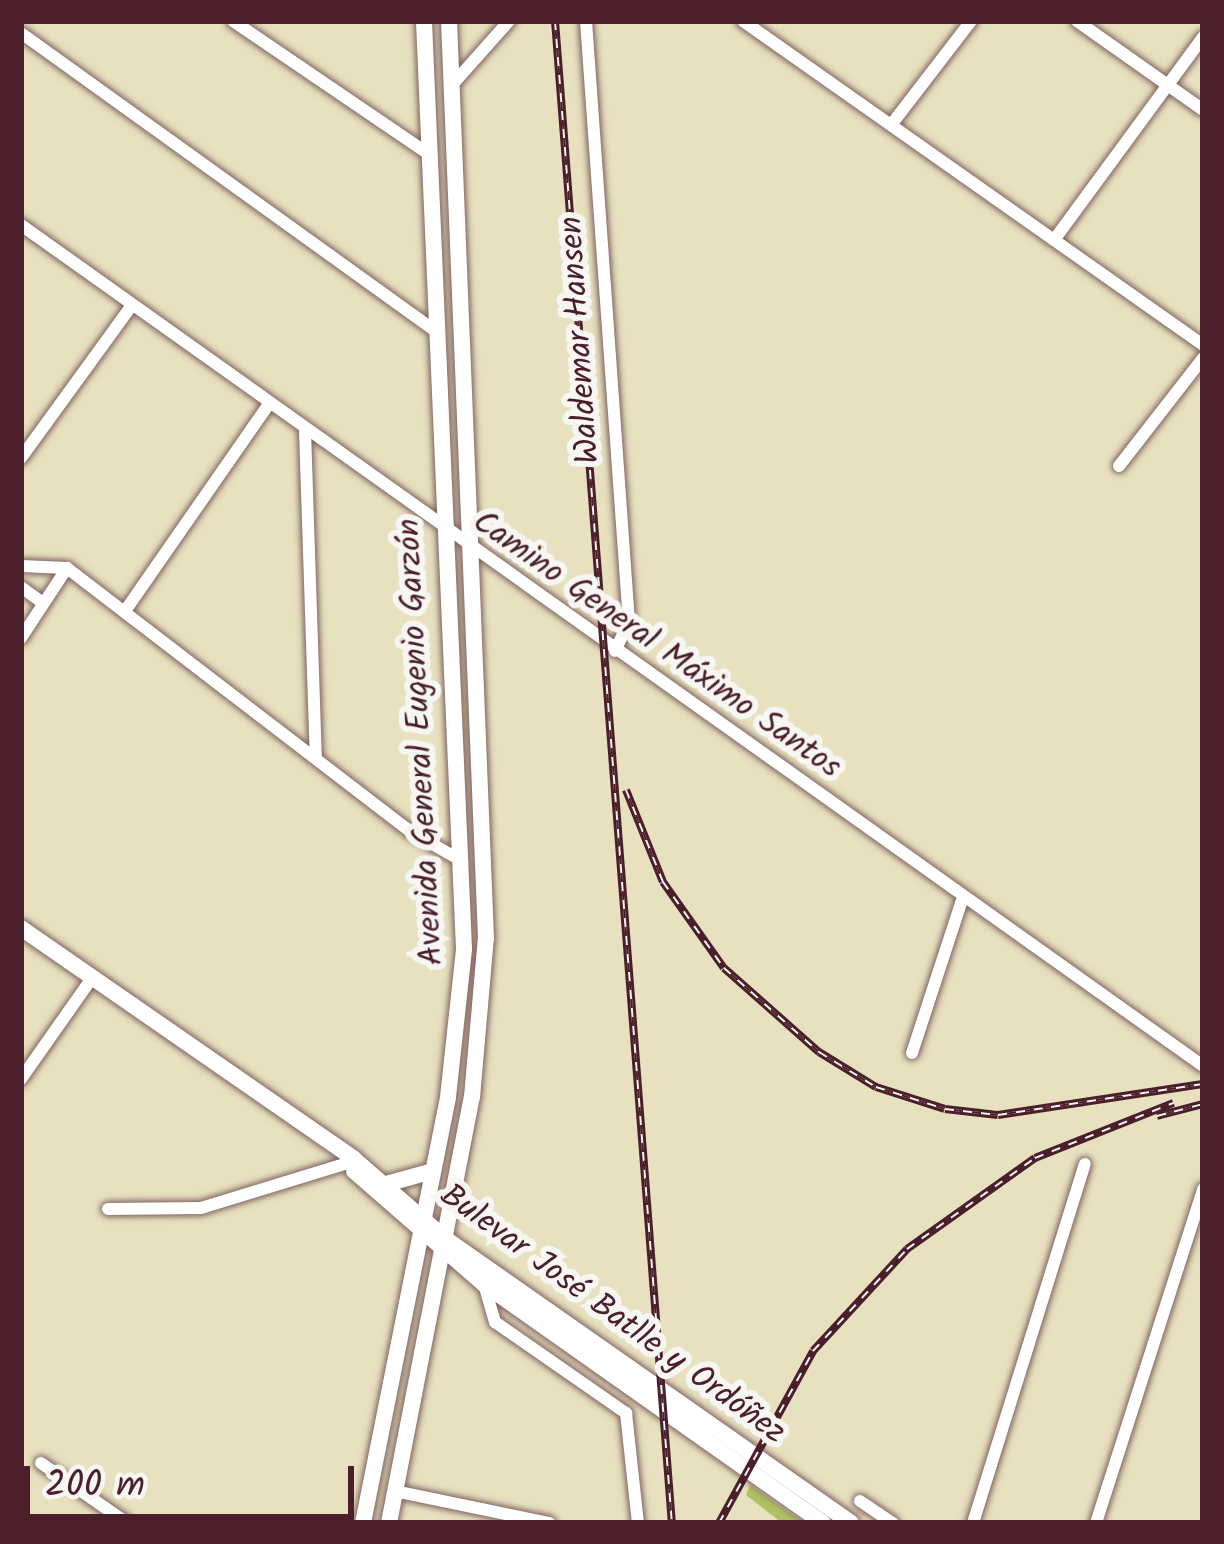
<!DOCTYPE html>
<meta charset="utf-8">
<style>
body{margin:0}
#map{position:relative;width:1224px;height:1544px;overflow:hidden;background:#e7e1bf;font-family:Kalam,sans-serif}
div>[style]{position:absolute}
.green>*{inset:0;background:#afc165}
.roads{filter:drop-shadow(0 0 3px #81635f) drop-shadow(0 0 3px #81635f)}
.minor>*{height:12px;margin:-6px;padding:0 6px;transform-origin:6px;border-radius:6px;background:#fff}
.major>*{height:16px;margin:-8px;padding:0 8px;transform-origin:8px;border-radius:8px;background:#fff}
.rail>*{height:8px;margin-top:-4px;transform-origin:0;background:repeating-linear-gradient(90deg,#f6f6f2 0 9px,#4a1f2b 0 18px);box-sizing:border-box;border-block:3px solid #4a1f2b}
span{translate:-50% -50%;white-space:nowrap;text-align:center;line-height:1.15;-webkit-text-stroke:12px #f6f6f2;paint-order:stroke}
.street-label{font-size:33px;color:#4a1f2b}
.frame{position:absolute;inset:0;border:24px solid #4a1f2b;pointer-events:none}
.scale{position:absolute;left:24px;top:1466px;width:330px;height:54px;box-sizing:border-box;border:6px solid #4a1f2b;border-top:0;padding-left:15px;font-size:36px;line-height:42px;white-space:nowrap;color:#4a1f2b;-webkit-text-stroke:9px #f6f6f2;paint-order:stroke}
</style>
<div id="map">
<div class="green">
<i style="clip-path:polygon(750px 1485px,804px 1523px,782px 1523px,746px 1495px)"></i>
</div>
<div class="roads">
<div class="minor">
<i style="left:233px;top:21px;width:237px;rotate:34.2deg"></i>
<i style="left:586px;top:21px;width:603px;rotate:85.91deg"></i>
<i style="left:629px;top:622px;width:32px;rotate:116deg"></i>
<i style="left:743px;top:21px;width:563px;rotate:35.16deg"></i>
<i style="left:1077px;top:21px;width:154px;rotate:35.2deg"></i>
<i style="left:21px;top:33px;width:509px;rotate:35.72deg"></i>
<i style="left:452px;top:85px;width:86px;rotate:-48.3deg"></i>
<i style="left:891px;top:125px;width:131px;rotate:-52.4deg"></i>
<i style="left:21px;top:225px;width:1451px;rotate:35.43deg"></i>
<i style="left:1054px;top:240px;width:252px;rotate:-53.7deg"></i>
<i style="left:305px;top:431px;width:327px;rotate:88.1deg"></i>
<i style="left:21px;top:458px;width:189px;rotate:-54deg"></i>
<i style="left:1119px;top:466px;width:137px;rotate:-52.1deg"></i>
<i style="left:21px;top:566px;width:46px;rotate:2.5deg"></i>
<i style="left:67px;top:568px;width:434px;rotate:37.5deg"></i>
<i style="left:411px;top:832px;width:59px;rotate:29.6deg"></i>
<i style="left:21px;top:587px;width:26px;rotate:36deg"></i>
<i style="left:125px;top:611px;width:251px;rotate:-55.2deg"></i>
<i style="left:21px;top:638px;width:84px;rotate:-56.7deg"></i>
<i style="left:912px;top:1053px;width:164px;rotate:-71.9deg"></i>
<i style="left:21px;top:1079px;width:123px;rotate:-54.9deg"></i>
<i style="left:108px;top:1209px;width:93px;rotate:-0.6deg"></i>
<i style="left:201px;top:1208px;width:151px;rotate:-17deg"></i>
<i style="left:484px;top:1284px;width:40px;rotate:74deg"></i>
<i style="left:495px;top:1322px;width:160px;rotate:34.8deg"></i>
<i style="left:626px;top:1413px;width:111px;rotate:83.8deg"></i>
<i style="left:41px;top:1463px;width:105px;rotate:34.9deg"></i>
<i style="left:395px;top:1491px;width:158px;rotate:11.7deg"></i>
<i style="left:860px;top:1501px;width:40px;rotate:34deg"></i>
<i style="left:973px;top:1523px;width:376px;rotate:-72.7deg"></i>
<i style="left:1096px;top:1523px;width:351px;rotate:-72.2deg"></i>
</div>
<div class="major">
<i style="left:21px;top:928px;width:405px;rotate:34.7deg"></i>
<i style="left:354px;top:1159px;width:123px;rotate:41.1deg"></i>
<i style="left:447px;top:1240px;width:493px;rotate:35deg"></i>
<i style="left:354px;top:1171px;width:172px;rotate:41deg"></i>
<i style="left:484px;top:1284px;width:415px;rotate:35.2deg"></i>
<i style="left:386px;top:1184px;width:49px;rotate:-15.5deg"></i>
<i style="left:363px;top:1523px;width:434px;rotate:-78.7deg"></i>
<i style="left:448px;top:1097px;width:149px;rotate:-83.8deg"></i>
<i style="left:464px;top:949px;width:929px;rotate:-92.47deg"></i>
<i style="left:389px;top:1523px;width:434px;rotate:-79deg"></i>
<i style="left:472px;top:1097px;width:160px;rotate:-85deg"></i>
<i style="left:486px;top:938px;width:918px;rotate:-92.31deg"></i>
</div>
</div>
<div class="rail">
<i style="left:555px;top:21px;width:1507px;rotate:85.55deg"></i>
<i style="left:626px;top:790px;width:99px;rotate:68.1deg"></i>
<i style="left:663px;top:882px;width:105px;rotate:54.7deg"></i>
<i style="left:724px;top:968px;width:127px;rotate:41.5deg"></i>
<i style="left:819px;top:1052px;width:67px;rotate:31.6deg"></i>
<i style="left:876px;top:1087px;width:72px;rotate:17.7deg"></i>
<i style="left:945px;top:1109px;width:53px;rotate:6.5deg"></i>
<i style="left:998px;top:1115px;width:207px;rotate:-8.6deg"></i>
<i style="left:1157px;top:1116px;width:48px;rotate:-14.6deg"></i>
<i style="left:719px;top:1523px;width:196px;rotate:-61.3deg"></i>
<i style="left:813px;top:1351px;width:139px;rotate:-47.3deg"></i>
<i style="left:907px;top:1249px;width:157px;rotate:-35.4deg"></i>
<i style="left:1035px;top:1158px;width:149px;rotate:-21.7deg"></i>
</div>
<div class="street-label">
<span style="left:581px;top:340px;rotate:-94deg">Waldemar Hansen</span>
<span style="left:656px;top:646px;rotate:35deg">Camino General Máximo Santos</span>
<span style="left:422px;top:742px;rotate:-93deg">Avenida General Eugenio Garzón</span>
<span style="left:612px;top:1315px;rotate:36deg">Bulevar José Batlle y Ordóñez</span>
</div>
<div class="frame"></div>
<div class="scale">200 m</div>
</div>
